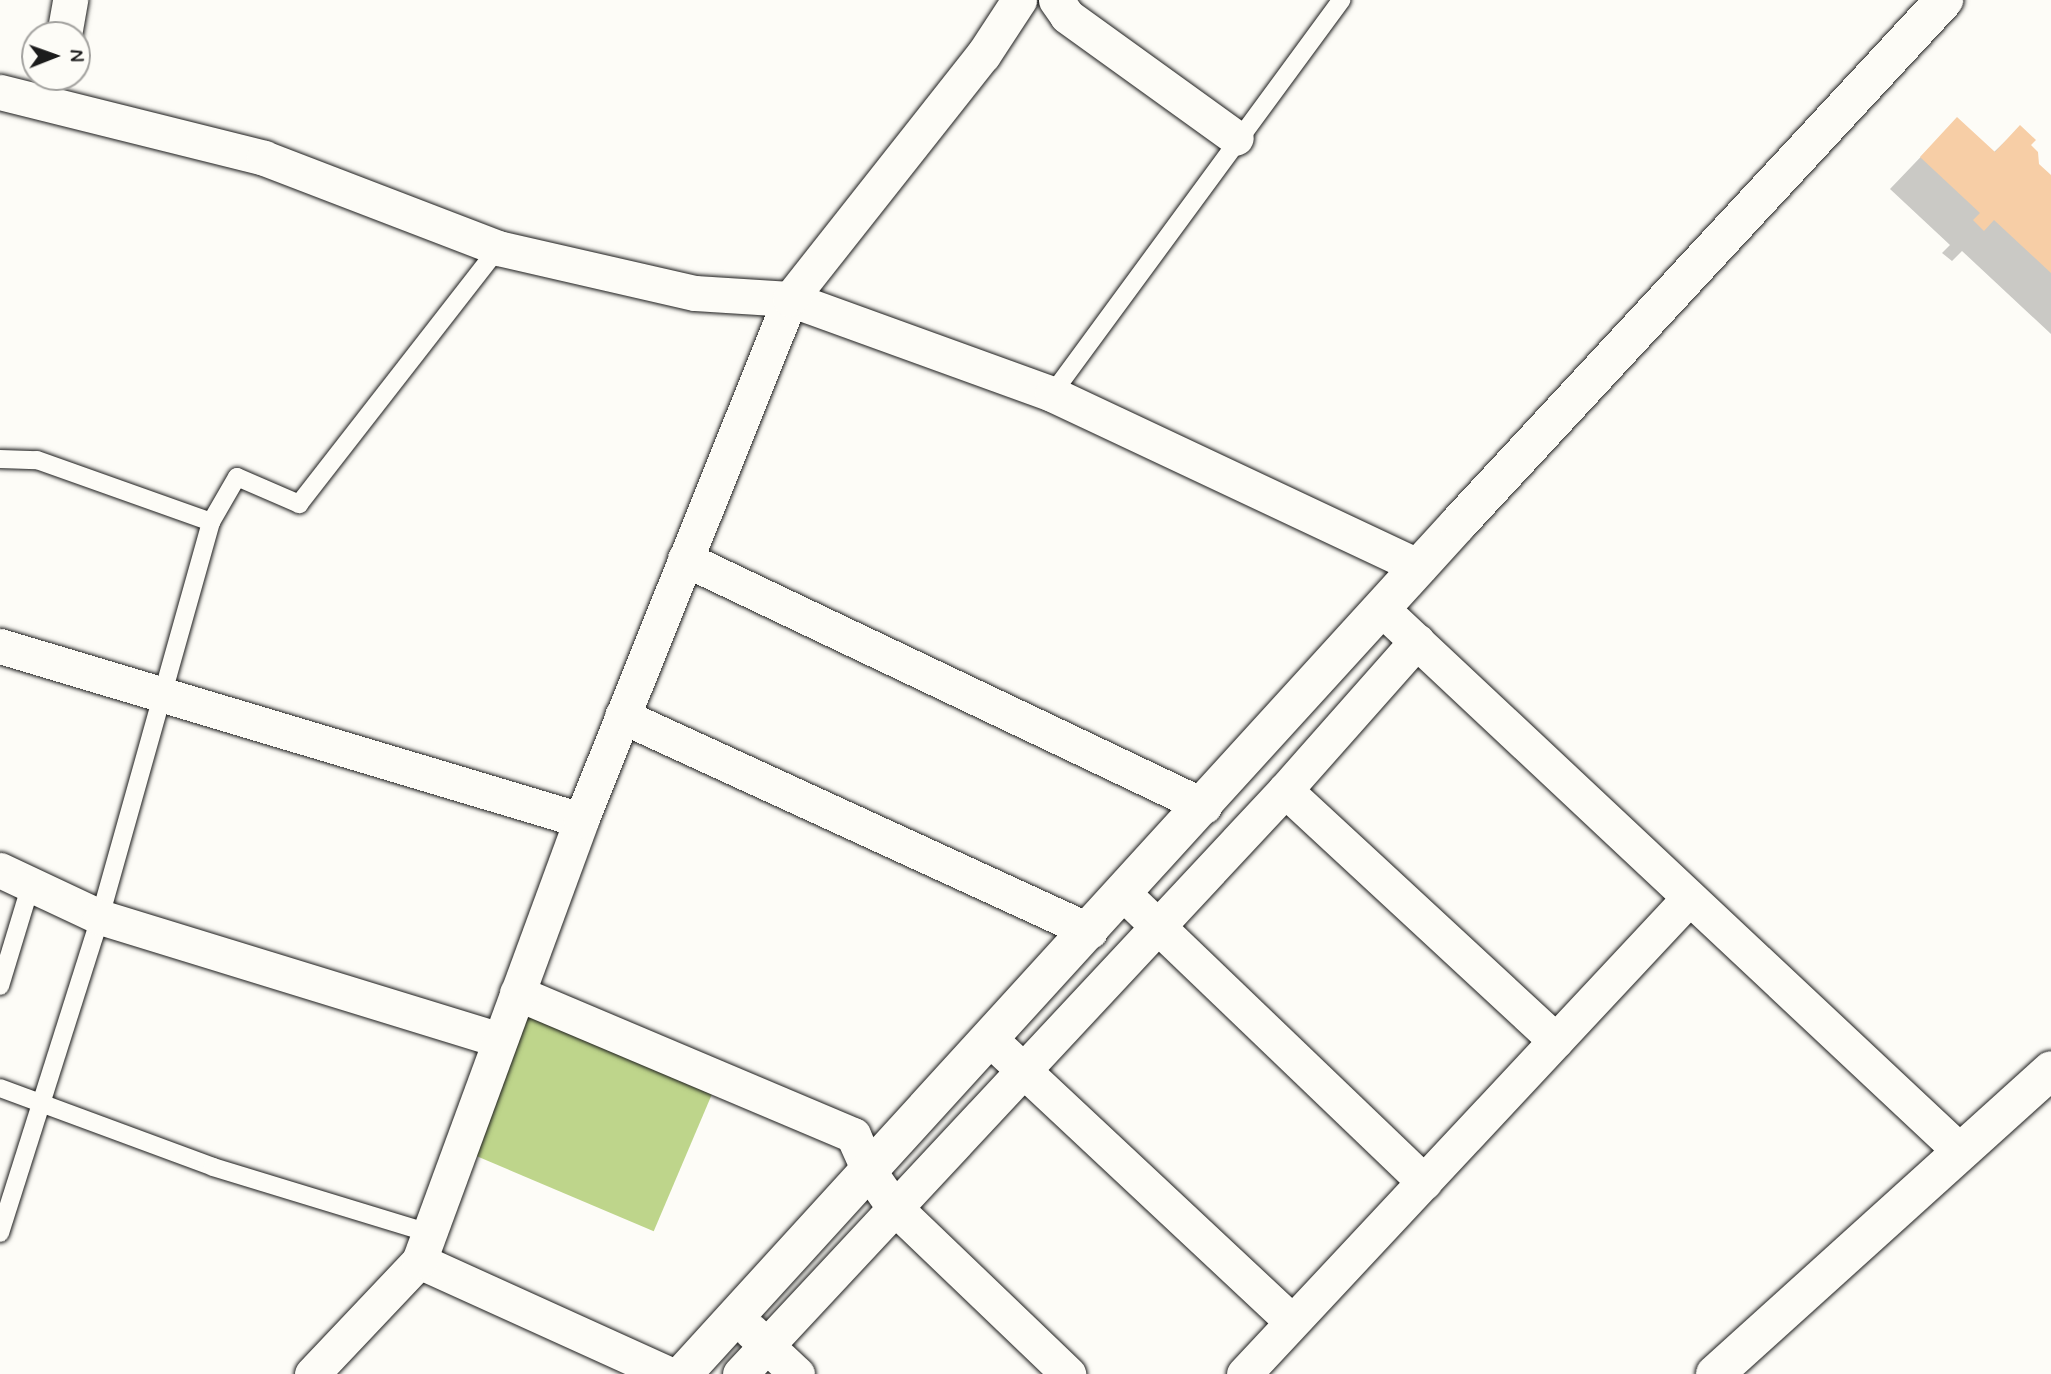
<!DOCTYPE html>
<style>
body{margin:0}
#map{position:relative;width:2051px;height:1374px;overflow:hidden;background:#fdfcf7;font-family:Mynerve,sans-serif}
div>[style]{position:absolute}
.green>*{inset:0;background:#bed58b;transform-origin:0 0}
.shadow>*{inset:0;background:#0003}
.building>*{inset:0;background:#f7cea6}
.roads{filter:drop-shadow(0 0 2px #1c1c1c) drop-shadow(0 0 2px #1c1c1c)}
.service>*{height:18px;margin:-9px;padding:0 9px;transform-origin:9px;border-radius:9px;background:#fdfcf7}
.minor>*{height:35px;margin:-17.5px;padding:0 17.5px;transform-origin:17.5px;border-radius:17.5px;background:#fdfcf7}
.tertiary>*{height:38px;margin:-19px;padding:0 19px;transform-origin:19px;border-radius:19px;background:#fdfcf7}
span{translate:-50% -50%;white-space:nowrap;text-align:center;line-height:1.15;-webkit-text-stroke:7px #fdfcf7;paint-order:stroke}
.north{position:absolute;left:21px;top:21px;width:70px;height:70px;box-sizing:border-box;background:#fdfcf7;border:2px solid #a3a29f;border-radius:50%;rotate:89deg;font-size:19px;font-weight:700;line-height:28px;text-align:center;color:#1c1c1c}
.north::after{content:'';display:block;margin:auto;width:24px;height:32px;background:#1c1c1c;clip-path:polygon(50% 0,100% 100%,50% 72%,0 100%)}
</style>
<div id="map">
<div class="green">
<i style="left:517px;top:993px;width:219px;height:166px;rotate:23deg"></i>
</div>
<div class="shadow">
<i style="clip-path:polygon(1957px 119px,1993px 153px,2020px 127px,2037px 165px,2051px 177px,2051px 334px,1962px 251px,1952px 261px,1942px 253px,1950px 245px,1890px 189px)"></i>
</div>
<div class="building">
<i style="clip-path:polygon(1957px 117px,1995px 152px,2020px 125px,2036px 140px,2031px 145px,2038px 152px,2039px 164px,2051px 175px,2051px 273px,1994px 220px,1984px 231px,1973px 220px,1980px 213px,1920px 157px)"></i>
</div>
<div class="roads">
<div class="service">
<i style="left:1052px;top:394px;width:489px;rotate:-53.7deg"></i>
<i style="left:0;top:459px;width:37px;rotate:2deg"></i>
<i style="left:37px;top:460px;width:185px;rotate:19.6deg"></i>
<i style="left:0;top:986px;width:107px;rotate:-73.1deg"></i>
<i style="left:0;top:1088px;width:227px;rotate:20.3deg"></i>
<i style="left:213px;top:1167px;width:226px;rotate:17deg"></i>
<i style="left:0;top:1233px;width:331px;rotate:-72.4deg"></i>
<i style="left:100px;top:917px;width:410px;rotate:-74.3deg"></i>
<i style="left:211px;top:522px;width:52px;rotate:-60deg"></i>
<i style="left:237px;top:477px;width:68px;rotate:23.5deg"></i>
<i style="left:299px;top:504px;width:324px;rotate:-52.1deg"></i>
</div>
<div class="minor">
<i style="left:1056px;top:0;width:19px;rotate:55deg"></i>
<i style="left:1067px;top:16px;width:208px;rotate:35.8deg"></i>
<i style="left:64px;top:35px;width:36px;rotate:-80deg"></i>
<i style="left:0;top:92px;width:272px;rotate:14deg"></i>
<i style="left:264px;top:158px;width:251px;rotate:21deg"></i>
<i style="left:498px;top:248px;width:202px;rotate:12.9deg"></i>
<i style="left:695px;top:293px;width:95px;rotate:3.6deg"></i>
<i style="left:790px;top:299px;width:279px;rotate:19.9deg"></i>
<i style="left:1052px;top:394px;width:406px;rotate:25.2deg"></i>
<i style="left:685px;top:559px;width:575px;rotate:25.45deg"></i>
<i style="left:1382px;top:609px;width:791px;rotate:43.16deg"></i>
<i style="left:0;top:646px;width:606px;rotate:16.67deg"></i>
<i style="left:622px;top:716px;width:515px;rotate:24.67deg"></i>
<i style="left:1285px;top:790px;width:369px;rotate:42.8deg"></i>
<i style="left:0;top:870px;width:110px;rotate:25.2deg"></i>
<i style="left:100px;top:917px;width:418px;rotate:17.1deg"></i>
<i style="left:1124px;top:894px;width:416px;rotate:43.8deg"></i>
<i style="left:517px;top:993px;width:365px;rotate:22.9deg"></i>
<i style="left:853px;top:1135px;width:42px;rotate:65.9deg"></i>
<i style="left:870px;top:1173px;width:40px;rotate:55.1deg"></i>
<i style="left:893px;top:1206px;width:243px;rotate:43.8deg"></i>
<i style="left:991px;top:1040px;width:412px;rotate:43.1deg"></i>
<i style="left:419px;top:1261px;width:273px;rotate:24.4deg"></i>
<i style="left:751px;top:1331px;width:63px;rotate:43.1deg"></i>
<i style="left:312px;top:1374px;width:156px;rotate:-46.6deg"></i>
<i style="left:419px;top:1261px;width:470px;rotate:-69.8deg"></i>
<i style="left:581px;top:820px;width:561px;rotate:-68.14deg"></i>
<i style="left:790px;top:299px;width:311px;rotate:-51.7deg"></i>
<i style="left:983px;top:55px;width:66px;rotate:-56.8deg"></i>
<i style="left:740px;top:1374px;width:799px;rotate:-46.98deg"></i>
<i style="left:1285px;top:790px;width:199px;rotate:-48.5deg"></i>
<i style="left:1244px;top:1374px;width:652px;rotate:-46.93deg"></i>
</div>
<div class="tertiary">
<i style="left:683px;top:1374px;width:1150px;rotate:-47.64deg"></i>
<i style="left:1458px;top:524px;width:715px;rotate:-47.15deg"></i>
<i style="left:1715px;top:1374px;width:453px;rotate:-42.1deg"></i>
</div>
</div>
<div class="north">N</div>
</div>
